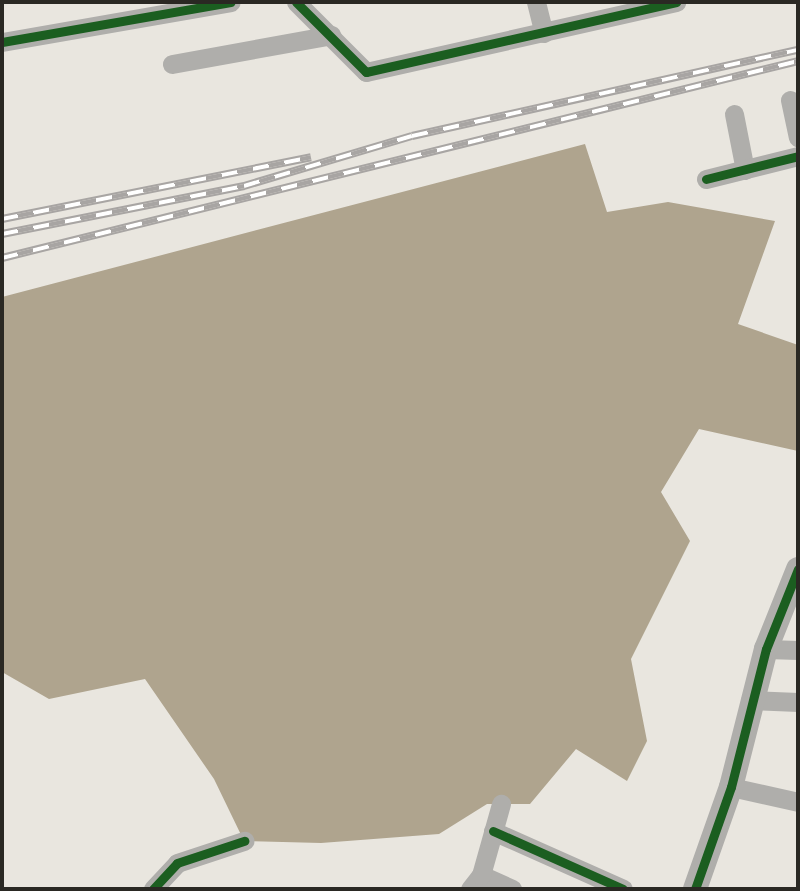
<!DOCTYPE html>
<style>
body{margin:0}
#map{position:relative;width:800px;height:891px;overflow:hidden;background:#e9e6df;font-family:"Playfair Display",serif}
div>[style]{position:absolute}
.water>*{inset:0;background:#afa48e}
.minor>*{height:19px;margin:-9.5px;padding:0 9.5px;transform-origin:9.5px;border-radius:9.5px;background:#afaeab}
.tertiary>*{height:24px;margin:-12px;padding:0 12px;transform-origin:12px;border-radius:12px;background:#afaeab}
.rail>*{height:8px;margin-top:-4px;transform-origin:0;background:repeating-linear-gradient(90deg,#fff 0 16px,#a8a5a3 0 32px);box-sizing:border-box;border-block:2px solid #a8a5a3}
.cycleway>*{height:9px;margin:-4.5px;padding:0 4.5px;transform-origin:4.5px;border-radius:4.5px;background:#1b5e20}
span{translate:-50% -50%;white-space:nowrap;text-align:center;line-height:1.15;-webkit-text-stroke:6px #fff;paint-order:stroke}
.frame{position:absolute;inset:0;border:4px solid #2a2823;pointer-events:none}
</style>
<div id="map">
<div class="water">
<i style="clip-path:polygon(585px 144px,607px 212px,668px 202px,775px 221px,738px 324px,798px 345px,798px 451px,699px 429px,661px 492px,690px 541px,631px 659px,647px 741px,627px 781px,576px 749px,530px 804px,487px 804px,439px 834px,321px 843px,244px 841px,214px 779px,145px 679px,49px 699px,2px 672px,2px 297px)"></i>
</div>
<div class="minor">
<i style="left:296px;top:2px;width:99px;rotate:45deg"></i>
<i style="left:366px;top:72px;width:318px;rotate:-12.7deg"></i>
<i style="left:536px;top:2px;width:32px;rotate:76deg"></i>
<i style="left:2px;top:42px;width:232px;rotate:-9.9deg"></i>
<i style="left:172px;top:64px;width:162px;rotate:-10.3deg"></i>
<i style="left:790px;top:100px;width:38px;rotate:78deg"></i>
<i style="left:734px;top:114px;width:57px;rotate:78.9deg"></i>
<i style="left:706px;top:179px;width:95px;rotate:-14deg"></i>
<i style="left:766px;top:649px;width:32px;rotate:2deg"></i>
<i style="left:750px;top:700px;width:48px;rotate:2.4deg"></i>
<i style="left:731px;top:787px;width:69px;rotate:12.6deg"></i>
<i style="left:493px;top:831px;width:142px;rotate:24deg"></i>
<i style="left:481px;top:875px;width:34px;rotate:24deg"></i>
<i style="left:153px;top:889px;width:35px;rotate:-47deg"></i>
<i style="left:177px;top:863px;width:71px;rotate:-18.2deg"></i>
<i style="left:470px;top:889px;width:18px;rotate:-52deg"></i>
<i style="left:481px;top:875px;width:74px;rotate:-74.3deg"></i>
</div>
<div class="tertiary">
<i style="left:695px;top:889px;width:108px;rotate:-70.6deg"></i>
<i style="left:731px;top:787px;width:142px;rotate:-75.8deg"></i>
<i style="left:766px;top:649px;width:86px;rotate:-68.2deg"></i>
</div>
<div class="rail">
<i style="left:2px;top:219px;width:315px;rotate:-11.3deg"></i>
<i style="left:2px;top:234px;width:247px;rotate:-11.2deg"></i>
<i style="left:244px;top:186px;width:175px;rotate:-16.6deg"></i>
<i style="left:412px;top:136px;width:395px;rotate:-12.6deg"></i>
<i style="left:2px;top:258px;width:820px;rotate:-13.9deg"></i>
</div>
<div class="cycleway">
<i style="left:296px;top:2px;width:99px;rotate:45deg"></i>
<i style="left:366px;top:72px;width:318px;rotate:-12.7deg"></i>
<i style="left:2px;top:42px;width:232px;rotate:-9.9deg"></i>
<i style="left:706px;top:179px;width:95px;rotate:-14deg"></i>
<i style="left:493px;top:831px;width:142px;rotate:24deg"></i>
<i style="left:153px;top:889px;width:35px;rotate:-47deg"></i>
<i style="left:177px;top:863px;width:71px;rotate:-18.2deg"></i>
<i style="left:695px;top:889px;width:108px;rotate:-70.6deg"></i>
<i style="left:731px;top:787px;width:142px;rotate:-75.8deg"></i>
<i style="left:766px;top:649px;width:86px;rotate:-68.2deg"></i>
</div>
<div class="frame"></div>
</div>
